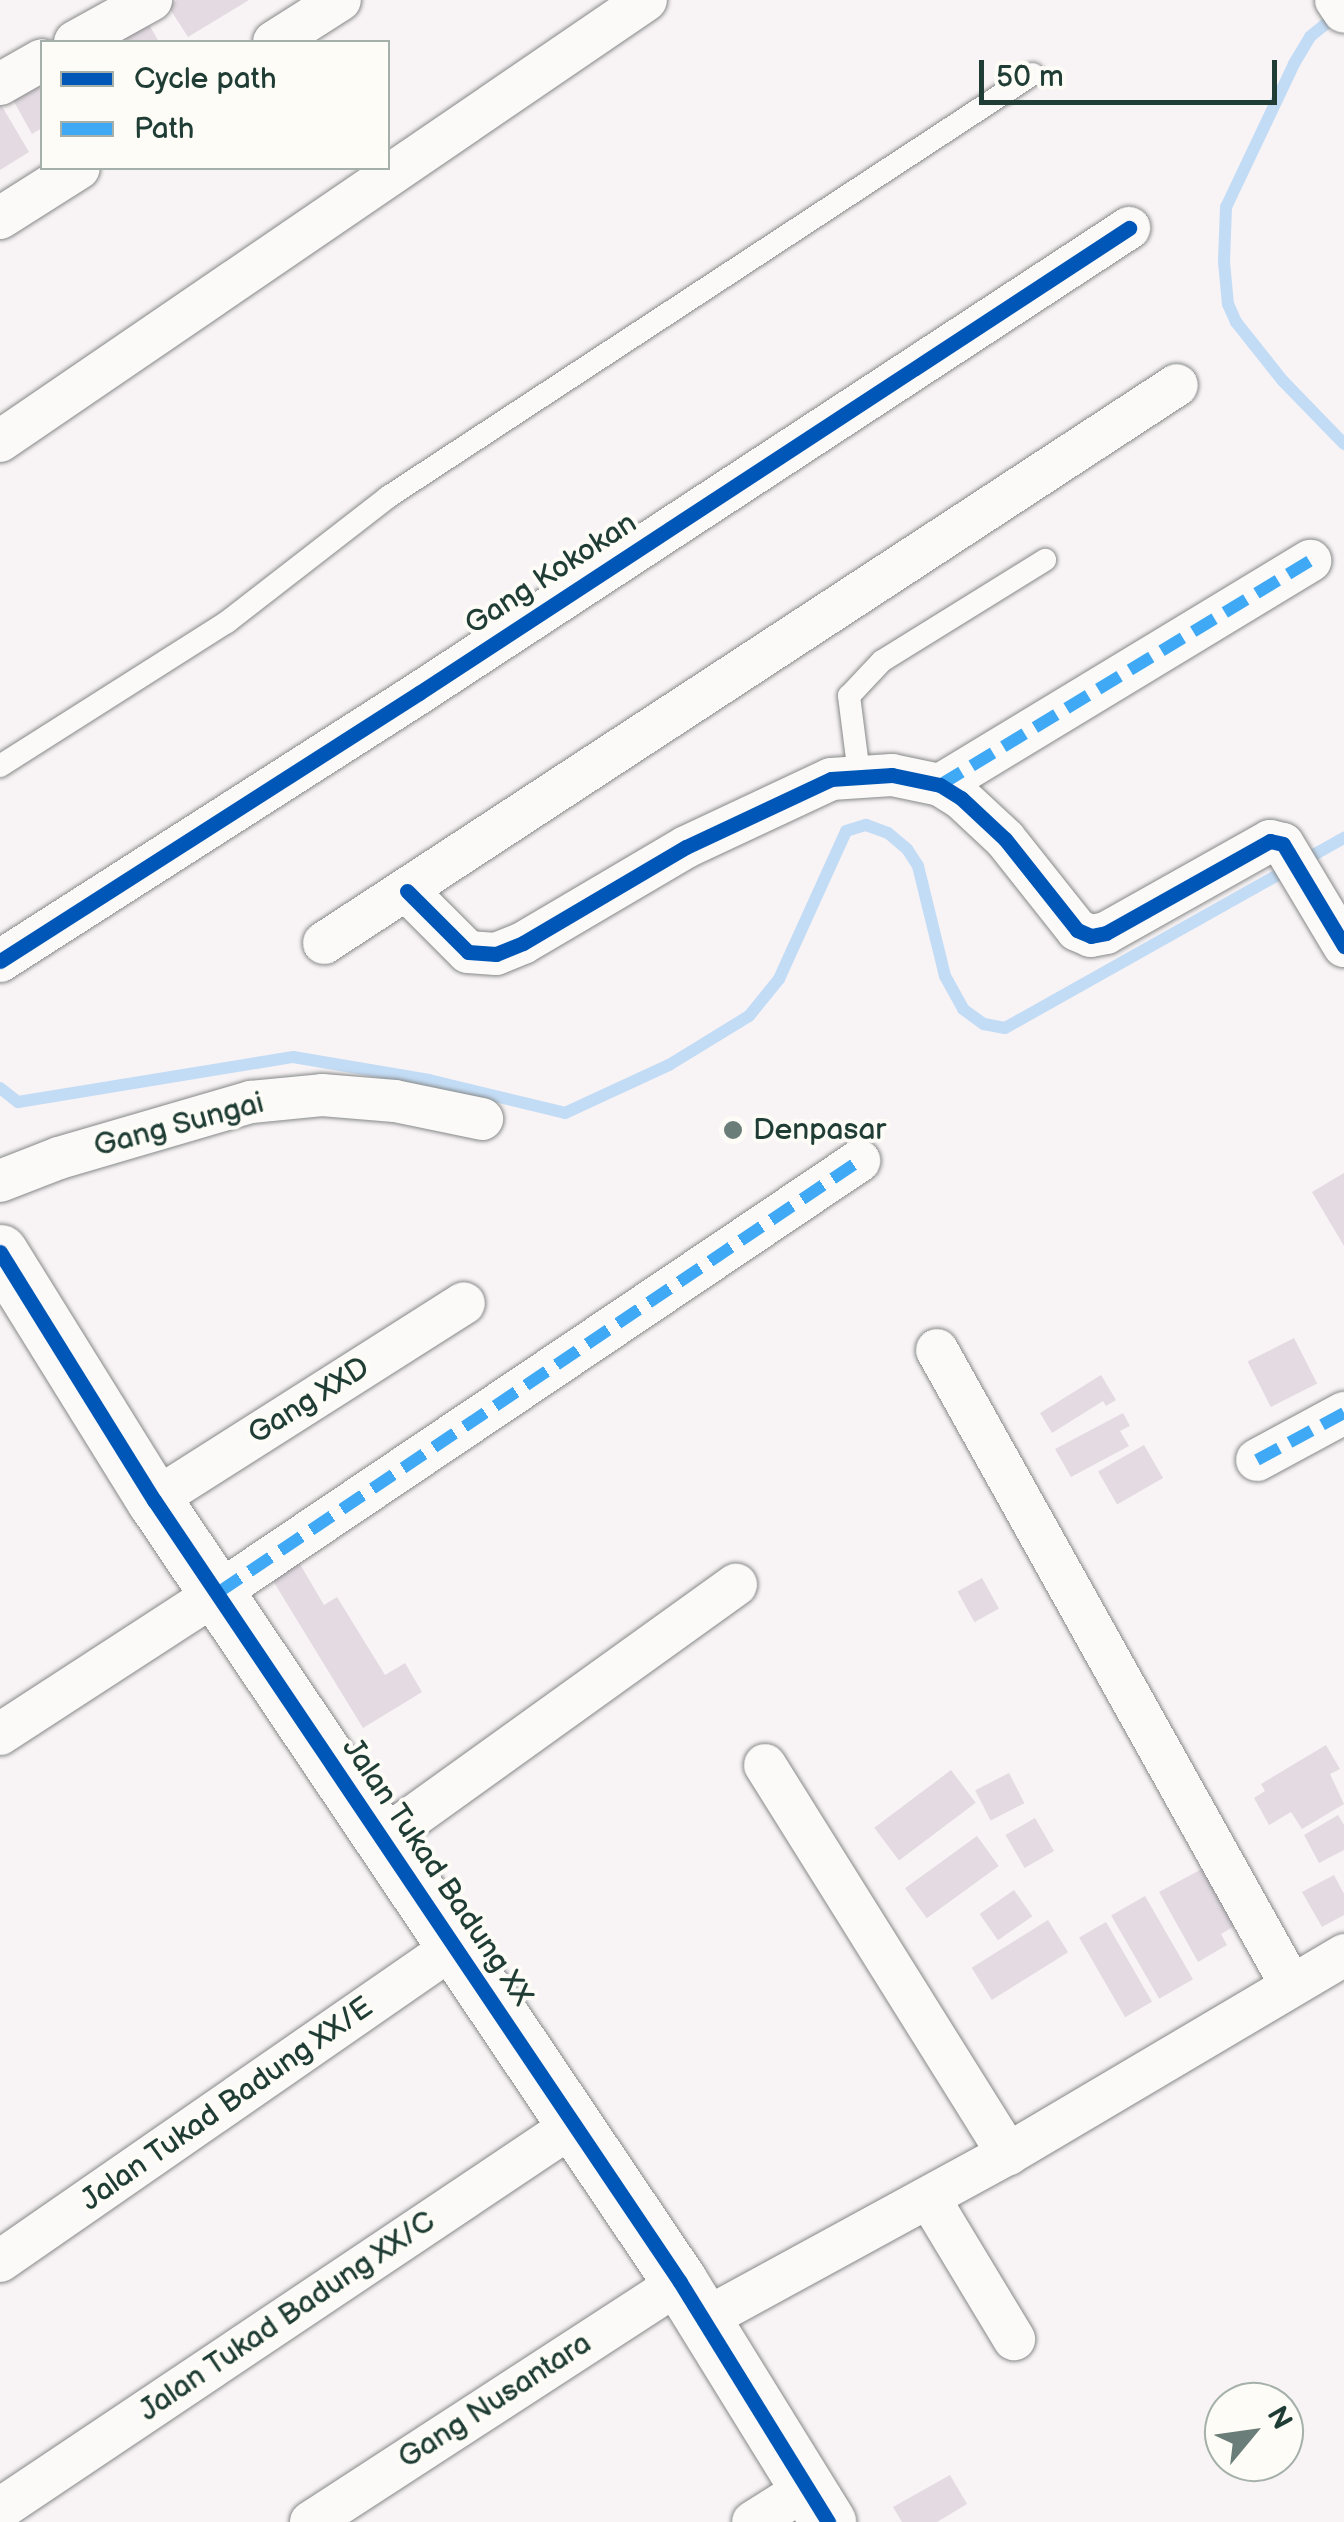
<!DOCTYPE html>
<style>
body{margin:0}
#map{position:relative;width:1344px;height:2522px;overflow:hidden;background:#f8f3f5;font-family:"Balsamiq Sans",sans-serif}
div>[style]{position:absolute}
.stream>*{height:12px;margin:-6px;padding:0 6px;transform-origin:6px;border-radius:6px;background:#c3dcf5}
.building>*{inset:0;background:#e3dae2;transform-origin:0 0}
.roads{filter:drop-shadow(0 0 2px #868989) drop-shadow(0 0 2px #868989)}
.lane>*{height:22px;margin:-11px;padding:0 11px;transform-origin:11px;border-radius:11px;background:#fbfaf8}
.street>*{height:42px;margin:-21px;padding:0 21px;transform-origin:21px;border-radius:21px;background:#fbfaf8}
.secondary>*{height:55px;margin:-27.5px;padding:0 27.5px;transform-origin:27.5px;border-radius:27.5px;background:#fbfaf8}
.quiet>*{height:12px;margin-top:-6px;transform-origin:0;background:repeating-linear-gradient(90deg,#3fa9f5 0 25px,transparent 0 37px)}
.cycleway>*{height:15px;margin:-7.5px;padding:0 7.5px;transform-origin:7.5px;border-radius:7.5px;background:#0057b8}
.dots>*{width:28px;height:28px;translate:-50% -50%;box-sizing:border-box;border:5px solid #fdfcf7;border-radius:50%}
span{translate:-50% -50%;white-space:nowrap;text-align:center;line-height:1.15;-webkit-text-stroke:8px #fdfcf7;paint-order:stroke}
.street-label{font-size:30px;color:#1f3d34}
.poi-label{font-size:30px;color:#1f3d34}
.left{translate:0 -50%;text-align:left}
.legend{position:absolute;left:40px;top:40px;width:350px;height:130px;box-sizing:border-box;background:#fdfcf7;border:2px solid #a4b0a9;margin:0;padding:12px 18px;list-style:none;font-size:30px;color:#1f3d34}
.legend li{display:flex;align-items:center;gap:20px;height:50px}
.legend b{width:50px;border:2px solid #a4b0a9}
.north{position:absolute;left:1204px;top:2382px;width:100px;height:100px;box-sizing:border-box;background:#fdfcf7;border:2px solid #a4b0a9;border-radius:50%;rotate:61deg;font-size:28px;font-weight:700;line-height:40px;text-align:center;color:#1f3d34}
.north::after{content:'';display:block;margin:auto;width:35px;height:45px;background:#6b7d78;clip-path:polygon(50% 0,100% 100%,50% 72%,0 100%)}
.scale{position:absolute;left:979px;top:60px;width:298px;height:45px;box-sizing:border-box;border:5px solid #1f3d34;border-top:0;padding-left:12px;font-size:30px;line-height:35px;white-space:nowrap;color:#1f3d34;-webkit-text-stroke:8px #fdfcf7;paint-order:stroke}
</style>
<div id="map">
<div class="stream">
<i style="left:1338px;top:14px;width:36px;rotate:141deg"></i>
<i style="left:1310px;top:37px;width:31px;rotate:121deg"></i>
<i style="left:1294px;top:64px;width:158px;rotate:115.4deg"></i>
<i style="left:1226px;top:207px;width:55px;rotate:92.1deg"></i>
<i style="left:1224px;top:262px;width:42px;rotate:84.6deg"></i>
<i style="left:1228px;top:304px;width:20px;rotate:66deg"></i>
<i style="left:1236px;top:322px;width:75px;rotate:51.5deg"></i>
<i style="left:1283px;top:381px;width:88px;rotate:45.9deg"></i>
<i style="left:0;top:1088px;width:23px;rotate:38deg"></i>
<i style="left:18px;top:1102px;width:279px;rotate:-9.3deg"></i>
<i style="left:293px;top:1057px;width:138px;rotate:9.6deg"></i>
<i style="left:429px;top:1080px;width:140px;rotate:13.6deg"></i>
<i style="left:565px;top:1113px;width:115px;rotate:-24.8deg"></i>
<i style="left:669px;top:1065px;width:94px;rotate:-31.5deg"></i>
<i style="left:749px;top:1016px;width:48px;rotate:-51deg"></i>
<i style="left:779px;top:979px;width:162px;rotate:-65.6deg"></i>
<i style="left:846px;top:831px;width:21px;rotate:-17deg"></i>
<i style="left:866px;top:825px;width:23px;rotate:20deg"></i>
<i style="left:888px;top:833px;width:25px;rotate:40deg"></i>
<i style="left:907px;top:849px;width:20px;rotate:57deg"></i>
<i style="left:918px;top:866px;width:113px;rotate:76.2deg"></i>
<i style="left:945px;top:976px;width:38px;rotate:61deg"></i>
<i style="left:963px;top:1009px;width:26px;rotate:36deg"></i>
<i style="left:984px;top:1024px;width:21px;rotate:11deg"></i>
<i style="left:1005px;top:1028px;width:389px;rotate:-29.3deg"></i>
</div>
<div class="building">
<i style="clip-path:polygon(177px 0,249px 0,188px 37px,168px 6px)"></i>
<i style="clip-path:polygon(147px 21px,159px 42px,107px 42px)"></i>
<i style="clip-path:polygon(42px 83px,42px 128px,32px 134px,13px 100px)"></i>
<i style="clip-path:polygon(0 103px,29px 152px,0 170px)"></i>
<i style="clip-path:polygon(1344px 1173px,1344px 1246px,1312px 1192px)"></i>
<i style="left:1294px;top:1338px;width:51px;height:52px;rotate:63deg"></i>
<i style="clip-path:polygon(1101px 1375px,1116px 1400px,1106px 1406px,1103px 1401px,1052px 1433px,1040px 1413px)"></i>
<i style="clip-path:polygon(1123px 1413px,1130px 1426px,1120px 1431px,1129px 1446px,1071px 1477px,1055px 1449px)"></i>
<i style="left:1144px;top:1445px;width:38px;height:53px;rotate:60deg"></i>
<i style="clip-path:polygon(294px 1554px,324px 1605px,337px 1597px,385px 1675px,405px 1663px,422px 1692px,363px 1728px,267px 1571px)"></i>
<i style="left:982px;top:1578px;width:35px;height:28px;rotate:61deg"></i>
<i style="clip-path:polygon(1326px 1745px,1340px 1769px,1330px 1774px,1344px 1804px,1302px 1829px,1291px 1812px,1269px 1825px,1254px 1798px,1265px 1791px,1261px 1784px)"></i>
<i style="left:951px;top:1770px;width:41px;height:96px;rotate:53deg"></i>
<i style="left:1009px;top:1773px;width:34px;height:38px;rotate:63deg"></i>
<i style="clip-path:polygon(1338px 1815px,1344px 1825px,1344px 1850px,1319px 1863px,1304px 1835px)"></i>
<i style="left:1035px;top:1818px;width:38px;height:34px;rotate:60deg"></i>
<i style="left:977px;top:1836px;width:37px;height:89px;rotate:54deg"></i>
<i style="clip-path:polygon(1213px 1863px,1245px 1920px,1221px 1934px,1227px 1945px,1198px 1962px,1159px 1892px)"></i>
<i style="clip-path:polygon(1334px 1875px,1344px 1894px,1344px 1915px,1322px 1927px,1302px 1892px)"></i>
<i style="left:1014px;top:1890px;width:32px;height:42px;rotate:55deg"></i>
<i style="left:1145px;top:1896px;width:96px;height:39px;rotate:60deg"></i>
<i style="left:1048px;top:1920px;width:38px;height:90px;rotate:58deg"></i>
<i style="left:1106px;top:1922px;width:92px;height:31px;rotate:60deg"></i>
<i style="clip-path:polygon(950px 2475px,967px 2504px,937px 2522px,902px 2522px,893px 2507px)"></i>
</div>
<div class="roads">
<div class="lane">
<i style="left:0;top:766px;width:269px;rotate:-32.4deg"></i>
<i style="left:227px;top:622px;width:204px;rotate:-37.8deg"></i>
<i style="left:388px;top:497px;width:771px;rotate:-33.26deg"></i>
<i style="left:859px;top:774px;width:79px;rotate:-97.3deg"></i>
<i style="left:849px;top:696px;width:48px;rotate:-46.7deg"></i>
<i style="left:882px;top:661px;width:192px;rotate:-31.8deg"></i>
</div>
<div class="street">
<i style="left:1336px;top:0;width:14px;rotate:56deg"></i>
<i style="left:75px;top:42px;width:87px;rotate:-28.9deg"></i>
<i style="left:274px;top:42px;width:78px;rotate:-32.5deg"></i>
<i style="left:0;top:84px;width:48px;rotate:-29.7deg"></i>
<i style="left:0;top:218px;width:93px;rotate:-32.3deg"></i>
<i style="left:0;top:441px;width:782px;rotate:-34.32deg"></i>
<i style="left:940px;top:785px;width:433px;rotate:-31.2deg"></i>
<i style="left:407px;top:891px;width:86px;rotate:45deg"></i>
<i style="left:468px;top:952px;width:28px;rotate:4deg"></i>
<i style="left:496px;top:954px;width:29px;rotate:-22deg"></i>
<i style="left:523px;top:943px;width:189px;rotate:-30.5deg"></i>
<i style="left:686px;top:847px;width:160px;rotate:-25.1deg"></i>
<i style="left:831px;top:779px;width:61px;rotate:-3.8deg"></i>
<i style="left:892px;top:775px;width:49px;rotate:11.8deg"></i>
<i style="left:940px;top:785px;width:25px;rotate:32deg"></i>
<i style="left:961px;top:798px;width:60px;rotate:43deg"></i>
<i style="left:1005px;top:839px;width:116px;rotate:51.6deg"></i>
<i style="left:1077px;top:930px;width:15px;rotate:23deg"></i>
<i style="left:1091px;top:936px;width:15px;rotate:-11deg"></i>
<i style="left:1106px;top:933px;width:188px;rotate:-29.3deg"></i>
<i style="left:1270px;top:841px;width:13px;rotate:13deg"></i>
<i style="left:1283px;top:844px;width:119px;rotate:59.1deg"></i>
<i style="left:324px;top:943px;width:1019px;rotate:-33.19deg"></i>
<i style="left:0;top:961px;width:497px;rotate:-32.6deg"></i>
<i style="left:419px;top:693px;width:849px;rotate:-33.22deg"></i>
<i style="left:0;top:1181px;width:63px;rotate:-21.3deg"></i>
<i style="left:59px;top:1158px;width:200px;rotate:-16.3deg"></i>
<i style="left:251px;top:1102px;width:71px;rotate:-5.6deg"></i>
<i style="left:322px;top:1095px;width:73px;rotate:4.7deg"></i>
<i style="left:395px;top:1101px;width:89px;rotate:11.7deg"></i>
<i style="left:937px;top:1350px;width:727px;rotate:60.86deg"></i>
<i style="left:1257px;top:1460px;width:99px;rotate:-28.4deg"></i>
<i style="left:154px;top:1500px;width:367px;rotate:-32.4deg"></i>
<i style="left:0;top:1734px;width:261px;rotate:-33deg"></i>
<i style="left:219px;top:1592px;width:772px;rotate:-33.96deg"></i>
<i style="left:765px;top:1765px;width:459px;rotate:58deg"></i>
<i style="left:382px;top:1839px;width:436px;rotate:-35.7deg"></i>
<i style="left:929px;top:2198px;width:165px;rotate:58.9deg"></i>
<i style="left:0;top:2261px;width:553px;rotate:-34.7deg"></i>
<i style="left:703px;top:2320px;width:347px;rotate:-28.6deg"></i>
<i style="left:1008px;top:2154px;width:391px;rotate:-30.6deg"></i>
<i style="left:0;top:2509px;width:692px;rotate:-33.8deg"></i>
<i style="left:311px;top:2522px;width:440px;rotate:-33deg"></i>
<i style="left:753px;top:2522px;width:64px;rotate:-32.2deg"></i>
</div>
<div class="secondary">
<i style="left:0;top:1252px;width:292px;rotate:58.2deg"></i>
<i style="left:154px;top:1500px;width:942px;rotate:56.07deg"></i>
<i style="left:680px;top:2282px;width:282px;rotate:58.3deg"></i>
</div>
</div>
<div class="quiet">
<i style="left:940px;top:785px;width:433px;rotate:-31.2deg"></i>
<i style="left:1257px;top:1460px;width:99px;rotate:-28.4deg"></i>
<i style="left:219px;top:1592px;width:772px;rotate:-33.96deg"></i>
</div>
<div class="cycleway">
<i style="left:407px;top:891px;width:86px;rotate:45deg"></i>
<i style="left:468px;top:952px;width:28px;rotate:4deg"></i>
<i style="left:496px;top:954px;width:29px;rotate:-22deg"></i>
<i style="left:523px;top:943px;width:189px;rotate:-30.5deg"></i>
<i style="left:686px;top:847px;width:160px;rotate:-25.1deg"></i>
<i style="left:831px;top:779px;width:61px;rotate:-3.8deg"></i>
<i style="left:892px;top:775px;width:49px;rotate:11.8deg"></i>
<i style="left:940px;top:785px;width:25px;rotate:32deg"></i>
<i style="left:961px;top:798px;width:60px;rotate:43deg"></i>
<i style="left:1005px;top:839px;width:116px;rotate:51.6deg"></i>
<i style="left:1077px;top:930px;width:15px;rotate:23deg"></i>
<i style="left:1091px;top:936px;width:15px;rotate:-11deg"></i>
<i style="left:1106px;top:933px;width:188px;rotate:-29.3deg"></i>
<i style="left:1270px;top:841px;width:13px;rotate:13deg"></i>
<i style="left:1283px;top:844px;width:119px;rotate:59.1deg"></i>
<i style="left:0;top:961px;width:497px;rotate:-32.6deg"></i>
<i style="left:419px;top:693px;width:849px;rotate:-33.22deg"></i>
<i style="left:0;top:1252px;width:292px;rotate:58.2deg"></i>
<i style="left:154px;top:1500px;width:942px;rotate:56.07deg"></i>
<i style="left:680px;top:2282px;width:282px;rotate:58.3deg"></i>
</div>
<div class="dots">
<i style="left:733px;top:1130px;background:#6b7d78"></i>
</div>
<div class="street-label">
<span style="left:551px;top:574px;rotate:-33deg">Gang Kokokan</span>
<span style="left:179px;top:1125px;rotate:-15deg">Gang Sungai</span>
<span style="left:309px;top:1401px;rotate:-32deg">Gang XXD</span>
<span style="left:437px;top:1872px;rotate:56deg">Jalan Tukad Badung XX</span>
<span style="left:227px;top:2104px;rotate:-35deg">Jalan Tukad Badung XX/E</span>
<span style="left:287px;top:2316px;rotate:-34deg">Jalan Tukad Badung XX/C</span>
<span style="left:495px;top:2401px;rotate:-33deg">Gang Nusantara</span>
</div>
<div class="poi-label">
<span class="left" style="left:753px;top:1130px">Denpasar</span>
</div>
<ul class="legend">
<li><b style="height:12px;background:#0057b8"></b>Cycle path</li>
<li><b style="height:12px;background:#3fa9f5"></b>Path</li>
</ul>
<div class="north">N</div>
<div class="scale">50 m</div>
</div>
